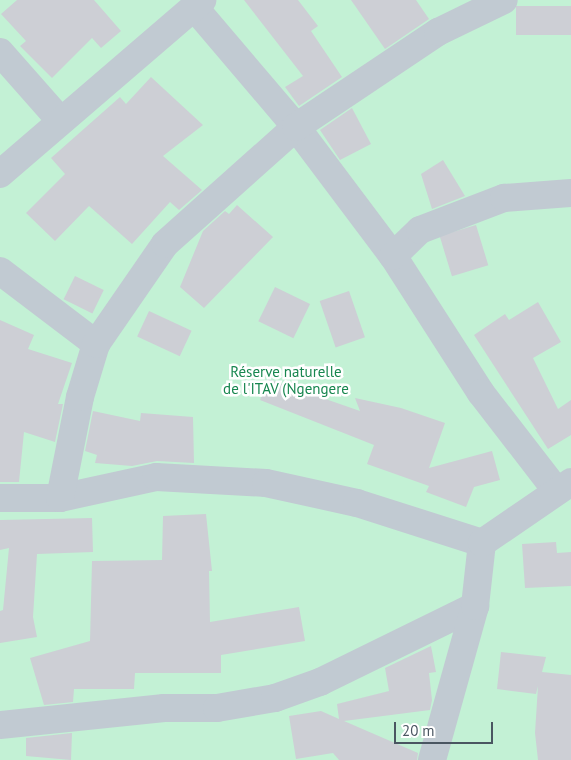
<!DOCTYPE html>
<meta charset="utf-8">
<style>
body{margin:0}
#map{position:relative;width:571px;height:760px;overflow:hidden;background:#f5f3f3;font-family:"PT Sans",sans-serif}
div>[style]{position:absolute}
.green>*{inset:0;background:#c3f1d5;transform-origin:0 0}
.building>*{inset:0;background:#cdcfd5;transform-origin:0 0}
.minor>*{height:28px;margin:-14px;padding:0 14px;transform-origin:14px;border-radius:14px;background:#c1cad2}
span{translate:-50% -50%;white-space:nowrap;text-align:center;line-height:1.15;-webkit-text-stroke:5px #fff;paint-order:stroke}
.park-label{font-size:15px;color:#17864f}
.scale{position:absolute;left:394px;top:722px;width:99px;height:22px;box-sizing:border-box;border:2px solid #4a5661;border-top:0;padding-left:6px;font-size:15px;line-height:18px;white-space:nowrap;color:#4a5661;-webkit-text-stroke:4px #fff;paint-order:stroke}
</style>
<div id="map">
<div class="green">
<i style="left:0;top:0;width:571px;height:760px"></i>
</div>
<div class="building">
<i style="clip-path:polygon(17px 0,94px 0,121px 31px,101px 48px,92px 38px,52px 78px,20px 46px,26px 41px,1px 14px)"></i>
<i style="clip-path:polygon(244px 0,298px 0,318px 26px,311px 31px,342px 77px,299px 106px,285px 87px,303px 76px)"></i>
<i style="clip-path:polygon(351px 0,416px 0,429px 19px,385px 49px)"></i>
<i style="left:571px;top:6px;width:29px;height:55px;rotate:90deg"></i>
<i style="clip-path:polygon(151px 77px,203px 125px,163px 156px,202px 190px,179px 210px,170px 202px,132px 244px,89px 206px,55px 241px,26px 213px,65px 174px,51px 158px,120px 97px,126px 104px)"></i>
<i style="clip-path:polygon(352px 108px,371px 144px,340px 160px,320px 130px)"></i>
<i style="clip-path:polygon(443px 160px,465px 196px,432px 209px,421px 174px)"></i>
<i style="clip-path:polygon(237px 205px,273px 237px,204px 308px,180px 287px,203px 231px,225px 211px,229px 214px)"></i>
<i style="left:476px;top:225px;width:42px;height:38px;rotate:73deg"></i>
<i style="left:75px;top:276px;width:32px;height:26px;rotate:26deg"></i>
<i style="left:275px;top:287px;width:39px;height:38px;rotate:26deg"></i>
<i style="left:349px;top:291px;width:49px;height:31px;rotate:71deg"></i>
<i style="clip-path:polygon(538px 302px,561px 342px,533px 358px,558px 409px,571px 400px,571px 435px,548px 449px,474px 335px,505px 314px,509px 320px)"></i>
<i style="left:149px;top:311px;width:47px;height:28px;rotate:25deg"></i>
<i style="clip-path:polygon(0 320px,34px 335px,28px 349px,72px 363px,58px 404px,63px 404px,55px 442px,24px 432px,19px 482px,0 482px)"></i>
<i style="clip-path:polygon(268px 379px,360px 411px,355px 398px,401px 408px,445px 423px,429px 468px,492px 451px,500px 480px,474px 487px,466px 507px,426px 492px,429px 486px,367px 464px,374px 445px,260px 400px)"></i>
<i style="clip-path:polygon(93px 411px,140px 421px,141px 413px,193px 417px,194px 463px,157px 461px,132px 466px,95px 463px,97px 455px,85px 451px)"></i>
<i style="clip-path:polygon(206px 514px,212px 571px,209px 571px,210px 622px,299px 607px,305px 641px,221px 655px,221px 673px,135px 673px,134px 689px,74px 689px,73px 702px,44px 705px,30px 658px,90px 641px,92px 561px,162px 560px,163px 516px)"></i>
<i style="clip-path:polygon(92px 518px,93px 552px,37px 554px,33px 617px,37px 637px,0 643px,0 611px,3px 610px,9px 548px,0 550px,0 520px)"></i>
<i style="clip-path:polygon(556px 542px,557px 553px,571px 552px,571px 586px,525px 588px,522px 544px)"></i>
<i style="clip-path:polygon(431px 646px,436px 672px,429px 673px,432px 700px,430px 710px,344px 721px,418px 753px,417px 760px,339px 760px,333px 753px,296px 759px,289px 716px,321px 711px,339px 719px,337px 704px,389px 691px,385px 668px)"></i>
<i style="clip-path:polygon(501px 652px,546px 657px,542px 672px,571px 675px,571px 760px,538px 760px,535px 733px,538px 686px,536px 694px,497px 689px)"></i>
<i style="clip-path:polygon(72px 733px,71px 760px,26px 756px,26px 738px)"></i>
</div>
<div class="minor">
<i style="left:194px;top:7px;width:157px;rotate:49.6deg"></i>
<i style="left:296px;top:127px;width:161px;rotate:53.1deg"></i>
<i style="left:393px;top:256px;width:163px;rotate:57.3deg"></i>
<i style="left:481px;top:393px;width:123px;rotate:52.3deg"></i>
<i style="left:0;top:52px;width:91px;rotate:48.6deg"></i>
<i style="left:0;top:174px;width:267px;rotate:-40.7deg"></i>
<i style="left:393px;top:256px;width:37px;rotate:-44deg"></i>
<i style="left:420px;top:230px;width:90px;rotate:-20.9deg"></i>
<i style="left:504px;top:198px;width:67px;rotate:-4.3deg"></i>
<i style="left:0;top:271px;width:121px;rotate:37.2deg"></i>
<i style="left:0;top:498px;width:60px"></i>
<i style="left:60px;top:498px;width:98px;rotate:-12.3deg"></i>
<i style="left:156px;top:477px;width:110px;rotate:3.1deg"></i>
<i style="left:266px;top:483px;width:93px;rotate:12.4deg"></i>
<i style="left:357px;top:503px;width:131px;rotate:17.7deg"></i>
<i style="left:60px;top:498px;width:103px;rotate:-78.8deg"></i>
<i style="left:80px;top:397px;width:55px;rotate:-73.2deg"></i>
<i style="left:96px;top:344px;width:121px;rotate:-55.4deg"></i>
<i style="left:165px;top:244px;width:176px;rotate:-41.8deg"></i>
<i style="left:296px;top:127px;width:171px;rotate:-33.8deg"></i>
<i style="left:438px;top:32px;width:73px;rotate:-25.9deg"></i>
<i style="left:0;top:725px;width:165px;rotate:-5.9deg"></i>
<i style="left:164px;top:708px;width:53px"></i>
<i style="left:217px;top:708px;width:59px;rotate:-9.8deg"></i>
<i style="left:275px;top:698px;width:48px;rotate:-19.6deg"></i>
<i style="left:320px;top:682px;width:173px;rotate:-26.1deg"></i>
<i style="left:432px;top:760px;width:160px;rotate:-74.4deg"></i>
<i style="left:475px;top:606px;width:63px;rotate:-83.7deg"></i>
<i style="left:482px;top:543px;width:108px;rotate:-34.4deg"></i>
</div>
<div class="park-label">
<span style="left:286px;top:380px">Réserve naturelle<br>de l'ITAV (Ngengere</span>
</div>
<div class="scale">20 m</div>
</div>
